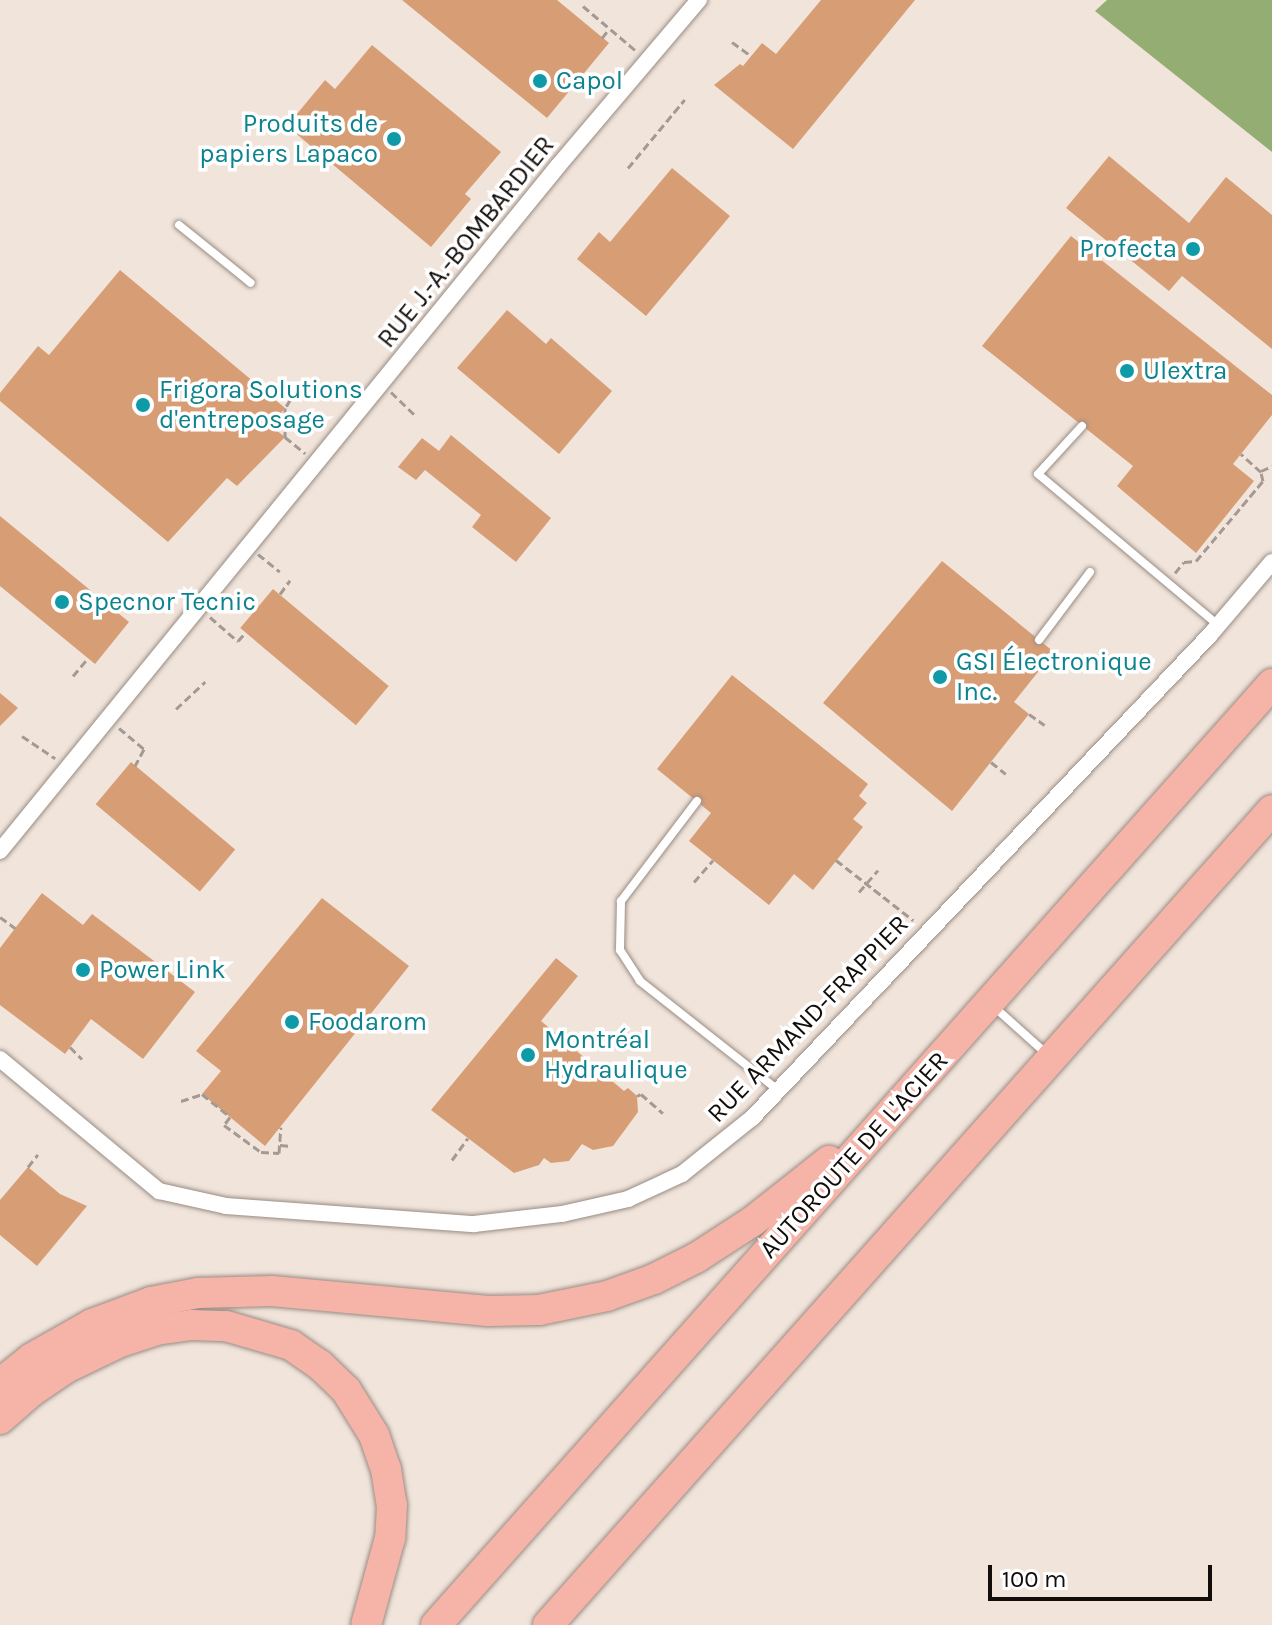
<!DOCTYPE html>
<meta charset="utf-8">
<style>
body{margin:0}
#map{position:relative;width:1272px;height:1625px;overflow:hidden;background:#f1e4db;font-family:Karla,sans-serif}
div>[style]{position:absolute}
.forest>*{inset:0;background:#94ad72}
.building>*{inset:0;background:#d79e76;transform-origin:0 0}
.path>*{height:3px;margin-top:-1.5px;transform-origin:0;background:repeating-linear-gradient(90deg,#a49a93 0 8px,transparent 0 12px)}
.roads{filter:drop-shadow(0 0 2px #988c83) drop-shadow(0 0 2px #988c83)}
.lane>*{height:8px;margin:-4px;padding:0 4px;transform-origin:4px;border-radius:4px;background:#fff}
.street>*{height:16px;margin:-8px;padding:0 8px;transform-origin:8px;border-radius:8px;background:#fff}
.highway>*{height:30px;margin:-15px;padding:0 15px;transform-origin:15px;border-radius:15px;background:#f6b3a8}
.dots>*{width:22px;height:22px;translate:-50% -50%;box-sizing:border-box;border:4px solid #fff;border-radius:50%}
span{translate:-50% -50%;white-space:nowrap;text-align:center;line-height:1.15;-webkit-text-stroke:7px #fff;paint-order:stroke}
.culture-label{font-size:26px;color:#0d838f}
.left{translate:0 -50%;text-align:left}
.right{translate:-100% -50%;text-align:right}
.street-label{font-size:26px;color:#120d0b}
.scale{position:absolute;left:988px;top:1565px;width:224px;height:36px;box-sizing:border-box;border:4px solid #120d0b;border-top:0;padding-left:10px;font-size:24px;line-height:28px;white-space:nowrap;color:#120d0b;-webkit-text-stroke:6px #fff;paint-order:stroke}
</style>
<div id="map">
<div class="forest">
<i style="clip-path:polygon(1107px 0,1272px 0,1272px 152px,1095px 11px)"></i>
</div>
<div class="building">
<i style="clip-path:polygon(402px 0,557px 0,609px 43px,547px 118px)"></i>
<i style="clip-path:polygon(821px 0,915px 0,793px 149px,714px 85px,740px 64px,743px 66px,762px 43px,776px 54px)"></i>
<i style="clip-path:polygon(372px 45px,501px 152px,465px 194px,471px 199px,431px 247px,287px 126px,325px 80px,335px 89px)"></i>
<i style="clip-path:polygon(1109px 156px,1189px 223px,1226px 177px,1272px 215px,1272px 349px,1182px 276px,1169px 291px,1066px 208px)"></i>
<i style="clip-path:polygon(672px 168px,730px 216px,646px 316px,577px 259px,599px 232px,610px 242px)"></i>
<i style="clip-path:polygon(1071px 236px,1272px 395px,1272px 415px,1233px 464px,1254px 481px,1196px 553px,1117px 486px,1133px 466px,982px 346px)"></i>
<i style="clip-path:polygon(120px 270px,285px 408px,271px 426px,285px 437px,237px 486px,227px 478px,168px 542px,0 401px,0 393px,38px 346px,49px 355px)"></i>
<i style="clip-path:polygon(507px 310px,546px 344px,551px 338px,612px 391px,559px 454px,457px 368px)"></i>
<i style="clip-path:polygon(451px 435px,551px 518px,516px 562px,472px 527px,481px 515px,425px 470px,416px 480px,398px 467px,422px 438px,439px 451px)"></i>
<i style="clip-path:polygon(0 516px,129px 622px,95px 664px,0 586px)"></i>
<i style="clip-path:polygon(942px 561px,1054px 652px,1014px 702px,1029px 714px,952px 811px,823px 703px)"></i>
<i style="left:273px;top:589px;width:151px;height:51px;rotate:40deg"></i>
<i style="clip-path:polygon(732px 675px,868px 784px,859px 796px,867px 803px,853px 819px,863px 827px,813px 890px,794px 874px,769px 905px,689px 841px,711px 813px,657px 769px)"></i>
<i style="clip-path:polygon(0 693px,18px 708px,0 726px)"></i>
<i style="left:131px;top:762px;width:136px;height:55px;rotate:40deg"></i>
<i style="clip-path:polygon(42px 893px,83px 925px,92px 914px,195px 992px,143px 1059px,91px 1019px,65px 1054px,0 1005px,0 948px)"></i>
<i style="clip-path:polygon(322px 898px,409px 966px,265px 1146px,202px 1094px,221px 1071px,196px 1051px)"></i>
<i style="clip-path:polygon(556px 958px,578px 976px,541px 1021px,624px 1091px,628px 1088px,637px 1096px,638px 1112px,613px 1146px,593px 1150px,582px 1144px,569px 1161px,551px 1163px,544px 1158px,539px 1165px,514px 1173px,431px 1110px)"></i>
<i style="clip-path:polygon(28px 1167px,60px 1194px,87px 1206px,37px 1266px,0 1235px,0 1200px)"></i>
</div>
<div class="path">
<i style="left:583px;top:6px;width:68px;rotate:40.2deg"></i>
<i style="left:602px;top:38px;width:11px;rotate:-52deg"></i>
<i style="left:732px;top:42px;width:24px;rotate:36deg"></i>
<i style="left:628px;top:168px;width:89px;rotate:-50.4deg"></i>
<i style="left:490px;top:199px;width:16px;rotate:38deg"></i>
<i style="left:297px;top:389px;width:22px;rotate:122deg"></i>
<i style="left:285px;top:408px;width:29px;rotate:90deg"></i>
<i style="left:285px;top:437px;width:26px;rotate:39deg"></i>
<i style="left:391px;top:392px;width:36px;rotate:44deg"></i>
<i style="left:1261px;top:471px;width:12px;rotate:-24deg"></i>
<i style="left:258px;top:554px;width:28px;rotate:39deg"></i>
<i style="left:1175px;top:573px;width:14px;rotate:-51deg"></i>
<i style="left:1184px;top:562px;width:12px;rotate:-5deg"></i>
<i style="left:1196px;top:561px;width:104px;rotate:-50.1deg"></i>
<i style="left:1263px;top:481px;width:9px;rotate:-103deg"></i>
<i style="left:1261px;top:472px;width:27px;rotate:-138deg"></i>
<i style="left:280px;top:594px;width:17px;rotate:-54deg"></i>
<i style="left:210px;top:617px;width:37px;rotate:41deg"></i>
<i style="left:238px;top:641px;width:11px;rotate:-49deg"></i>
<i style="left:73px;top:676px;width:23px;rotate:-50deg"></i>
<i style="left:176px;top:709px;width:40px;rotate:-43deg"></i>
<i style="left:1029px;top:714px;width:19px;rotate:35deg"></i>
<i style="left:119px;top:728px;width:33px;rotate:40deg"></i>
<i style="left:144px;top:749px;width:19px;rotate:118deg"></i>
<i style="left:22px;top:736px;width:40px;rotate:34deg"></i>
<i style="left:991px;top:762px;width:19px;rotate:39deg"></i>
<i style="left:836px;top:860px;width:98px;rotate:37.9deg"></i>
<i style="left:694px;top:882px;width:29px;rotate:-49deg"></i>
<i style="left:859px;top:892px;width:29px;rotate:-49deg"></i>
<i style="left:0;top:917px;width:19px;rotate:36deg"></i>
<i style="left:70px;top:1047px;width:17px;rotate:45deg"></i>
<i style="left:637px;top:1096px;width:4px;rotate:-27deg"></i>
<i style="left:641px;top:1094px;width:29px;rotate:41deg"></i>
<i style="left:181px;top:1101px;width:22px;rotate:-18deg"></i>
<i style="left:202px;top:1094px;width:36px;rotate:39deg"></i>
<i style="left:230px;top:1117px;width:10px;rotate:127deg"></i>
<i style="left:224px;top:1125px;width:46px;rotate:36.1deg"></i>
<i style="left:261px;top:1152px;width:18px;rotate:3deg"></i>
<i style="left:279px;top:1153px;width:26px;rotate:-86deg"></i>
<i style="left:280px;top:1145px;width:11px;rotate:5deg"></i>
<i style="left:452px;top:1160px;width:27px;rotate:-54deg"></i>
<i style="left:28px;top:1167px;width:16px;rotate:-52deg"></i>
</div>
<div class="roads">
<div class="lane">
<i style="left:179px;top:225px;width:92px;rotate:38.9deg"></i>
<i style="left:1082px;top:426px;width:65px;rotate:132.5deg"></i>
<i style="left:1038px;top:474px;width:235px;rotate:40deg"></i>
<i style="left:1039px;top:640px;width:85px;rotate:-53.1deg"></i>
<i style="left:697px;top:801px;width:126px;rotate:127.2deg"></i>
<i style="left:621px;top:901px;width:49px;rotate:91.2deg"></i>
<i style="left:620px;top:950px;width:37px;rotate:57deg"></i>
<i style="left:640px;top:981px;width:176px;rotate:38.3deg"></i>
<i style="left:992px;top:1005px;width:75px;rotate:41.8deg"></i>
</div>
<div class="street">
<i style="left:0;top:851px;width:884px;rotate:-50.83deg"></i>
<i style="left:558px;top:166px;width:218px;rotate:-49.7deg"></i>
<i style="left:0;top:1059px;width:207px;rotate:39.7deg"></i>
<i style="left:159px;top:1191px;width:69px;rotate:12.6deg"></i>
<i style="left:226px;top:1206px;width:249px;rotate:4.2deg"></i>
<i style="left:474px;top:1224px;width:89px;rotate:-6.5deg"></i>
<i style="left:562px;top:1214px;width:68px;rotate:-12.8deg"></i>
<i style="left:628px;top:1199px;width:60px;rotate:-24.8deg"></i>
<i style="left:682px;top:1174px;width:90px;rotate:-38.7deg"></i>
<i style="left:752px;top:1118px;width:664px;rotate:-46.53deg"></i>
<i style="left:1209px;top:636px;width:97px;rotate:-49.6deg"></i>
</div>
<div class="highway">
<i style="left:0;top:1384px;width:41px;rotate:-39.1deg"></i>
<i style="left:32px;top:1358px;width:69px;rotate:-29.5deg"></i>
<i style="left:92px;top:1324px;width:63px;rotate:-20.4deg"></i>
<i style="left:151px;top:1302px;width:48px;rotate:-10.8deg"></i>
<i style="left:198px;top:1293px;width:74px;rotate:-1.5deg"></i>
<i style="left:272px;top:1291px;width:217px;rotate:5.3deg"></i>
<i style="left:488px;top:1311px;width:51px;rotate:-1.1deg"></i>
<i style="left:539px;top:1310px;width:69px;rotate:-11.6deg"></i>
<i style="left:607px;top:1296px;width:50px;rotate:-19.9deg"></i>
<i style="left:654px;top:1279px;width:47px;rotate:-26.6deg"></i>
<i style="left:696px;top:1258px;width:68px;rotate:-33deg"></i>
<i style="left:753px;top:1221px;width:97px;rotate:-38.3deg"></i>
<i style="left:0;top:1419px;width:43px;rotate:-41.2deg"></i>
<i style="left:32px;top:1391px;width:41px;rotate:-34.1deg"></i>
<i style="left:66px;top:1368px;width:60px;rotate:-25.7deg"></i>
<i style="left:120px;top:1342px;width:38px;rotate:-18deg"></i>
<i style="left:156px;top:1330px;width:36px;rotate:-8deg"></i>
<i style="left:192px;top:1325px;width:34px;rotate:2deg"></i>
<i style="left:226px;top:1326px;width:68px;rotate:16.3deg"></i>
<i style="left:291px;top:1345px;width:35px;rotate:35deg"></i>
<i style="left:320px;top:1365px;width:36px;rotate:44deg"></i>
<i style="left:346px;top:1390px;width:53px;rotate:58.1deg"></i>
<i style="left:374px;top:1435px;width:36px;rotate:71deg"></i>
<i style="left:386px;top:1469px;width:36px;rotate:81deg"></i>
<i style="left:392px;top:1505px;width:33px;rotate:93deg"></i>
<i style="left:390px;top:1538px;width:90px;rotate:105.4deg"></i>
<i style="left:436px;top:1625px;width:1259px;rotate:-48.38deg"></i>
<i style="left:548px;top:1625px;width:1090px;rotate:-48.38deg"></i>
</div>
</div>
<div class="dots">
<i style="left:540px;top:81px;background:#0f9aa8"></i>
<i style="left:394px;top:139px;background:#0f9aa8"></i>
<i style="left:1193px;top:249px;background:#0f9aa8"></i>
<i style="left:1127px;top:371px;background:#0f9aa8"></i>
<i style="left:143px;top:405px;background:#0f9aa8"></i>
<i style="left:62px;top:602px;background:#0f9aa8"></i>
<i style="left:940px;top:677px;background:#0f9aa8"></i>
<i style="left:83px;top:970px;background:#0f9aa8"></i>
<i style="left:292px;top:1022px;background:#0f9aa8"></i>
<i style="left:528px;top:1055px;background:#0f9aa8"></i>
</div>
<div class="culture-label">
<span class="left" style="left:556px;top:81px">Capol</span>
<span class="right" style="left:378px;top:139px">Produits de<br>papiers Lapaco</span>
<span class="right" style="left:1177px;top:249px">Profecta</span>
<span class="left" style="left:1143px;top:371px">Ulextra</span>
<span class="left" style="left:159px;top:405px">Frigora Solutions<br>d'entreposage</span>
<span class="left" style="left:78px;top:602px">Specnor Tecnic</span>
<span class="left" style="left:956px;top:677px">GSI Électronique<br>Inc.</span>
<span class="left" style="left:99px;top:970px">Power Link</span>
<span class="left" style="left:308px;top:1022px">Foodarom</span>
<span class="left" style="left:544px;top:1055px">Montréal<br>Hydraulique</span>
</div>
<div class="street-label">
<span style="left:466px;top:242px;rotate:-51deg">RUE J.-A.-BOMBARDIER</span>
<span style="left:808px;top:1019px;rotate:-46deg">RUE ARMAND-FRAPPIER</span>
<span style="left:854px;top:1155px;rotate:-48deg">AUTOROUTE DE L'ACIER</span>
</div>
<div class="scale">100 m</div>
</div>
